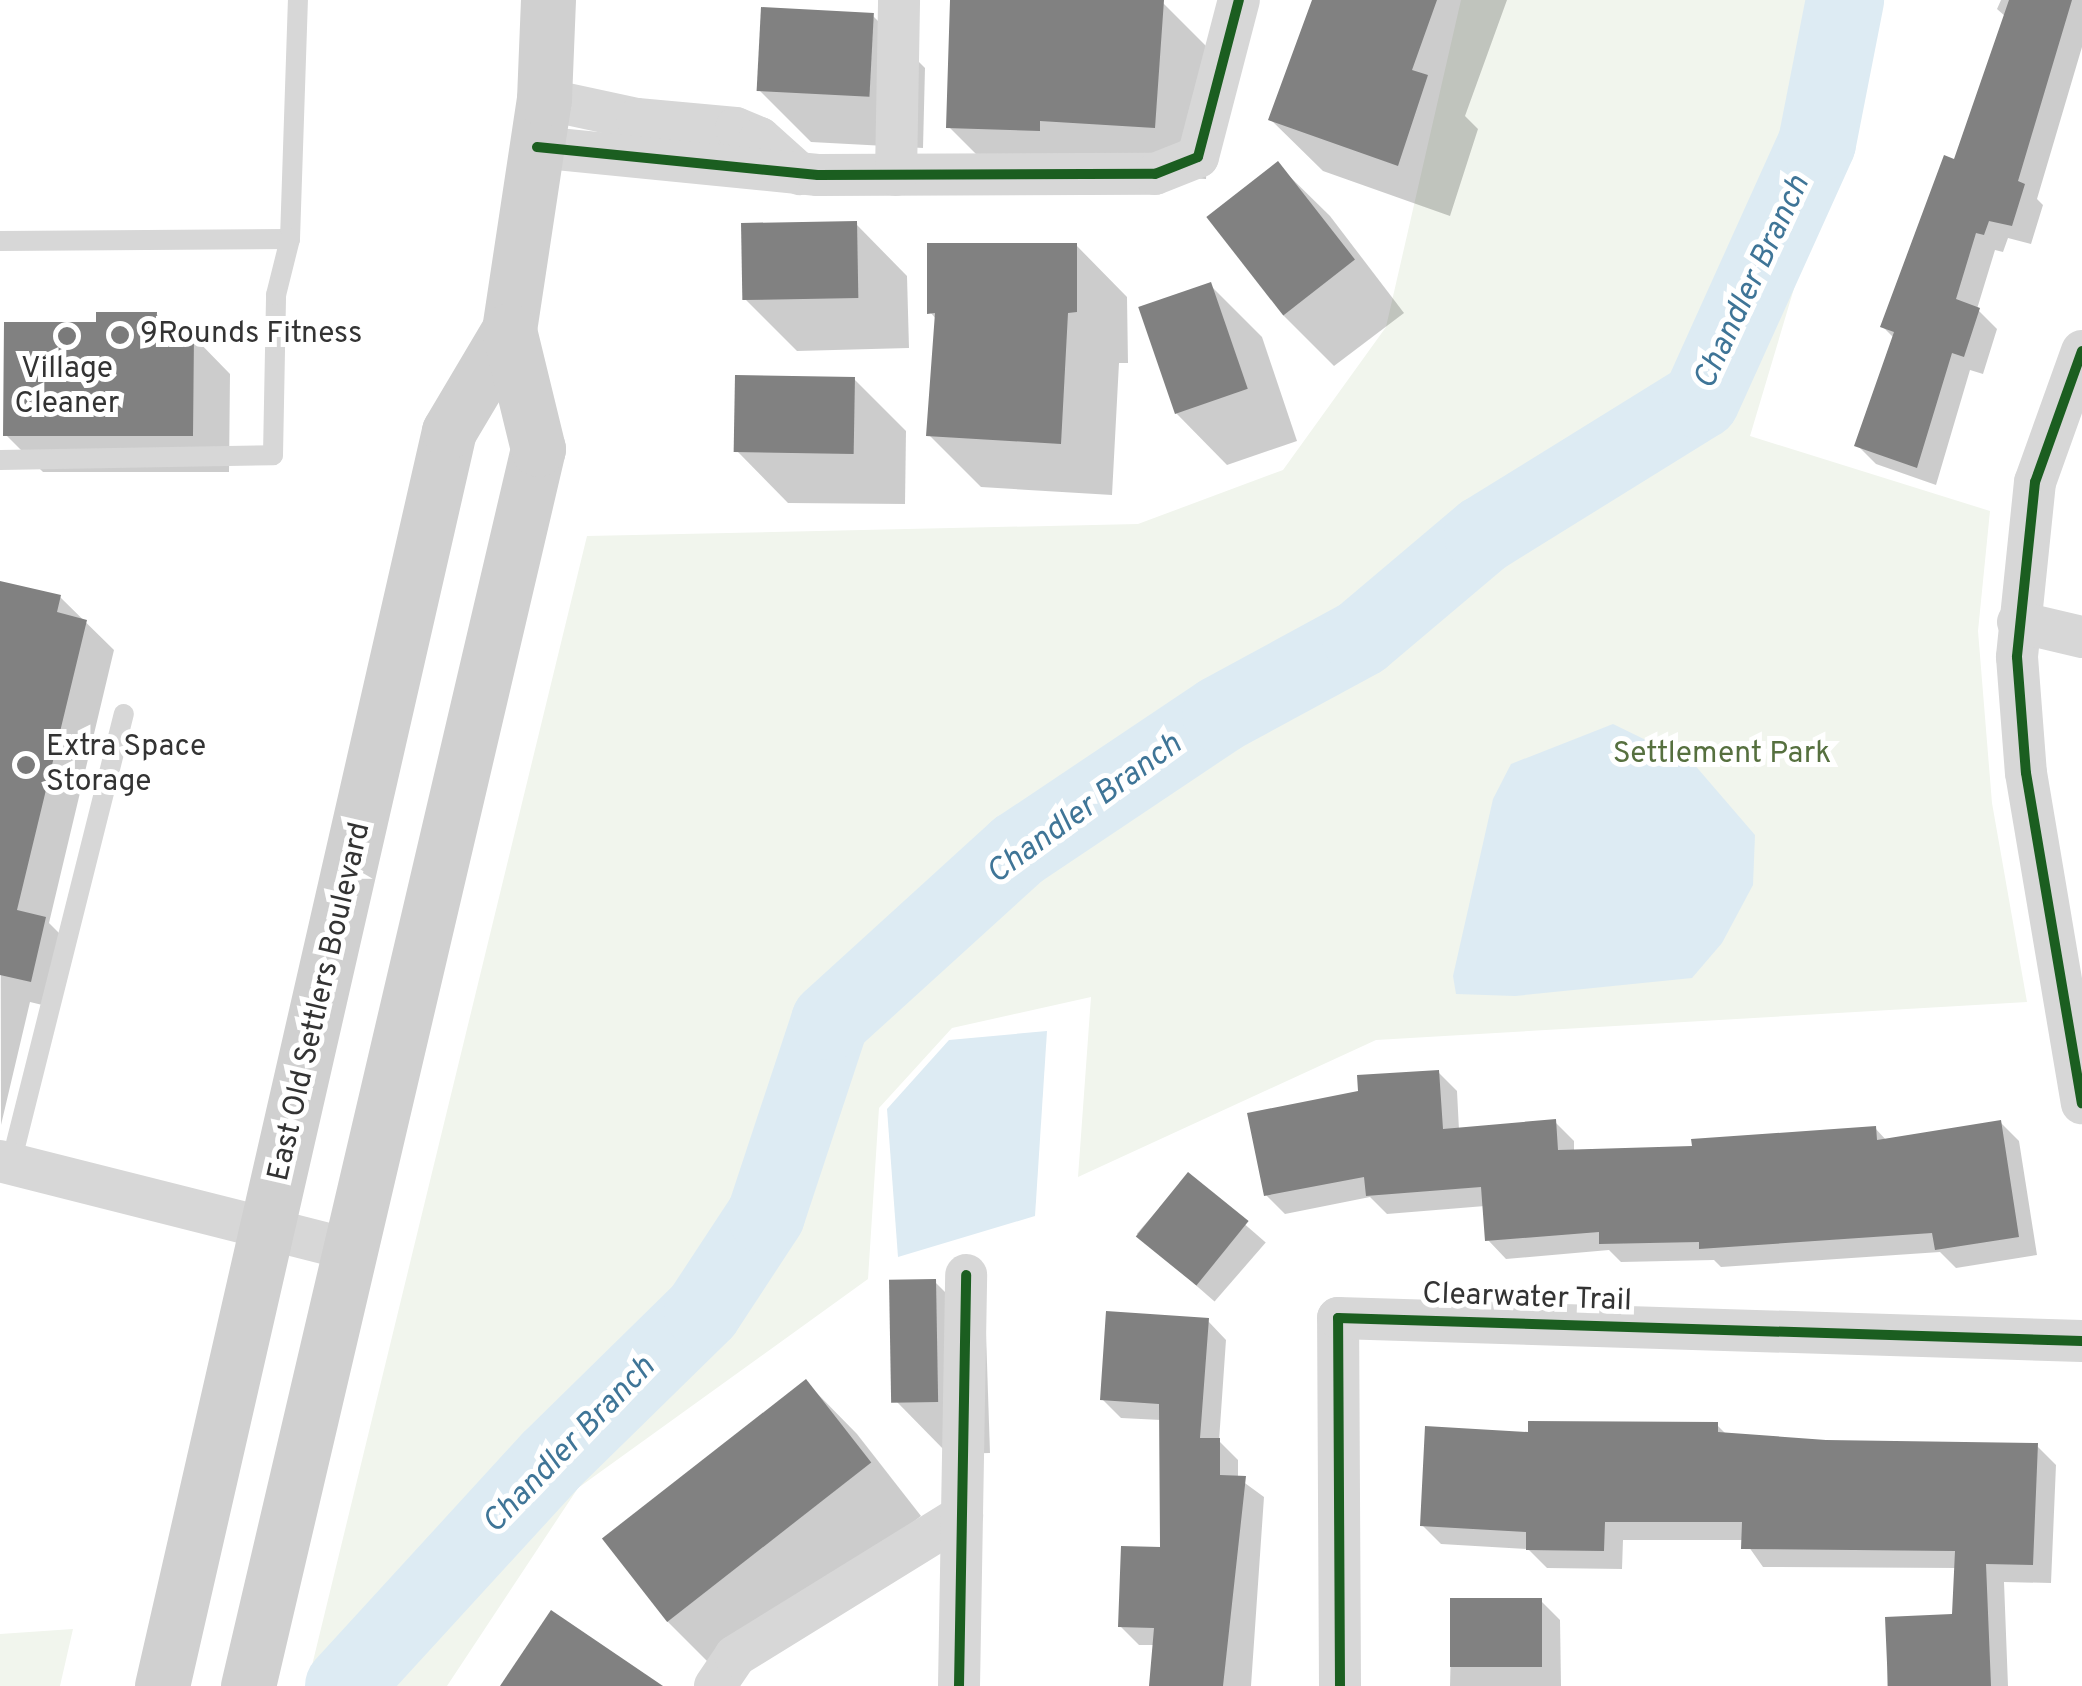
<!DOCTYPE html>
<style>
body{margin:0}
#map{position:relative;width:2082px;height:1686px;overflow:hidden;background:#fff;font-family:Overpass,sans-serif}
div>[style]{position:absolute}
.green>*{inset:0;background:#f1f5ed}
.water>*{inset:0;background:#ddebf3}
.shadow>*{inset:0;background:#0003;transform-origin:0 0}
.river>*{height:78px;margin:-39px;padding:0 39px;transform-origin:39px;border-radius:39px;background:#ddebf3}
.building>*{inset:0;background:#818181;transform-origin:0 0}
.lane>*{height:20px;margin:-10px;padding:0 10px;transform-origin:10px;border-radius:10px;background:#d7d7d7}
.street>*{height:42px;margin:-21px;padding:0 21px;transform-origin:21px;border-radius:21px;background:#d7d7d7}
.secondary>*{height:55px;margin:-27.5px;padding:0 27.5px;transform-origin:27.5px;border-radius:27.5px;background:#d0d0d0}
.cycleway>*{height:10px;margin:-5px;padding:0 5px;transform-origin:5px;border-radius:5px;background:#1b5e20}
.dots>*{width:28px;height:28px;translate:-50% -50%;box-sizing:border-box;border:5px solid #fff;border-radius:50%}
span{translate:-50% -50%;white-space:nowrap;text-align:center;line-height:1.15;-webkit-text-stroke:10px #fff;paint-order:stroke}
.poi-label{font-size:30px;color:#333}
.left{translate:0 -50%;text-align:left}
.park-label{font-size:30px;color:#56703f}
.street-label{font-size:30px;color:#333}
.water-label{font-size:32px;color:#3f7597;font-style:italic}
</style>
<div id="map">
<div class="green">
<i style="clip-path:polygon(1461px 0,1880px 0,1750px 436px,1990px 511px,1978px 631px,1992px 803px,2027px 1002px,1376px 1040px,1078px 1177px,1091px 997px,952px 1028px,879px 1108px,868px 1279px,578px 1488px,447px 1686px,307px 1686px,587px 536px,1138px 524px,1283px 470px,1386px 327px)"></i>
<i style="clip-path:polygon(73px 1629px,60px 1686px,0 1686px,0 1634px)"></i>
</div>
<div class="water">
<i style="clip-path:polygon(1613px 724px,1693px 763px,1755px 835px,1753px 885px,1722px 943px,1692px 978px,1515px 996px,1456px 994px,1453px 976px,1493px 799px,1511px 764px)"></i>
<i style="clip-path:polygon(1047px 1031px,1035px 1216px,898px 1257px,887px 1109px,949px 1040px)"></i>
</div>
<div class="shadow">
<i style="clip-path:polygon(1073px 0,1163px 3px,1215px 55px,1206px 179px,1091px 172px,1001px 179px,949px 127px)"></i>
<i style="clip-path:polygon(1315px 0,1507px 0,1465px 116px,1478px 129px,1450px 216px,1323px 171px,1271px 120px)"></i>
<i style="clip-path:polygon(2001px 0,2082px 0,2082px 47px,2037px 199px,2043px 205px,2031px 244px,2008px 238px,2003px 252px,1995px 250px,1977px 309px,1997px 329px,1983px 374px,1970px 370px,1936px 485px,1876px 464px,1857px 445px,1895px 339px,1883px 327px,1956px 162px,2006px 17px,1997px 9px)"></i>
<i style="clip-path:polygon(873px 16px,925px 68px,923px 148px,811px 142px,759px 90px)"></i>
<i style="clip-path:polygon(1278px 165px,1330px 216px,1404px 313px,1334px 366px,1283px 315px)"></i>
<i style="clip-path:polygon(856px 224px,907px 276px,909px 348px,797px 351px,745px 299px)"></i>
<i style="clip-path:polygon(1076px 245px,1127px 297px,1128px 363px,1119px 363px,1112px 495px,981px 487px,929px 435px,937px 320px,930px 312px)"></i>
<i style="clip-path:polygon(1210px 285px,1262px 337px,1297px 441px,1227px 465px,1176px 413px)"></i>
<i style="clip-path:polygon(156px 314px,178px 336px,193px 336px,230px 374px,229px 472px,43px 472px,6px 435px,98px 325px)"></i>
<i style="clip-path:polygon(854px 379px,906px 431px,905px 504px,788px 503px,737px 451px)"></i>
<i style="clip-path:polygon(0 583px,60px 597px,114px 650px,49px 923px,73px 947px,59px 1009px,30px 1002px,1px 1125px)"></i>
<i style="clip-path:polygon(1438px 1072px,1457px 1091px,1459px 1130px,1555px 1122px,1574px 1141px,1574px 1152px,1694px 1148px,1875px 1128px,1887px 1141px,2000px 1122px,2019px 1141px,2037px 1255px,1956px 1268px,1940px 1252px,1721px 1267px,1714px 1260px,1621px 1262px,1609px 1250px,1506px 1259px,1488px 1240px,1485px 1206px,1387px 1214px,1370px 1197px,1285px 1214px,1266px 1195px,1361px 1093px)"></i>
<i style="left:1188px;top:1175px;width:103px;height:78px;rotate:41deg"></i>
<i style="clip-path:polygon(935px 1282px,986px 1333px,990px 1453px,948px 1454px,897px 1402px)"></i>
<i style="clip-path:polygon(1208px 1321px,1226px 1340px,1219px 1441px,1238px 1460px,1238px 1478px,1264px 1497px,1251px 1686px,1152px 1686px,1155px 1645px,1139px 1645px,1120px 1626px,1162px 1550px,1161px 1420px,1121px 1418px,1102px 1399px)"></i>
<i style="clip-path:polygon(806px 1382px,857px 1434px,921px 1516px,719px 1673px,667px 1621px)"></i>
<i style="clip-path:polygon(1717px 1425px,1728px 1436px,1826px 1442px,2037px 1446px,2056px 1465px,2051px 1583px,2004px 1582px,2008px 1686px,1887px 1686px,1888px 1619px,1955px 1617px,1957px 1568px,1763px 1567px,1744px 1540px,1623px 1540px,1622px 1569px,1547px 1568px,1528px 1549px,1441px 1544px,1422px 1525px,1530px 1435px)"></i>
<i style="clip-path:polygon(1452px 1601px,1541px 1601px,1560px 1620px,1561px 1686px,1450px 1686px)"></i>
</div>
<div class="river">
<i style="left:344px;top:1686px;width:306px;rotate:-47.5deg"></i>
<i style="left:551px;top:1460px;width:213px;rotate:-44.4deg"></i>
<i style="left:703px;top:1311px;width:115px;rotate:-56.7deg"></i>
<i style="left:766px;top:1215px;width:204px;rotate:-71.7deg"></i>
<i style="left:830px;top:1021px;width:254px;rotate:-42.3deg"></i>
<i style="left:1018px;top:850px;width:244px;rotate:-33.8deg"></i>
<i style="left:1221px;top:714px;width:159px;rotate:-28.5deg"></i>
<i style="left:1361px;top:638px;width:160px;rotate:-40.2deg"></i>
<i style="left:1483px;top:535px;width:256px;rotate:-31.8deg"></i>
<i style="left:1701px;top:400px;width:282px;rotate:-65.7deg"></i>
<i style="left:1817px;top:143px;width:146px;rotate:-78.9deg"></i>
</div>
<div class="building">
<i style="clip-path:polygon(950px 0,1164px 0,1155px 128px,1040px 121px,1040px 131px,946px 128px)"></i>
<i style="clip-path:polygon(1312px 0,1437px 0,1412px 70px,1428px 75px,1398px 166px,1268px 120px)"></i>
<i style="clip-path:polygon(2009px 0,2072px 0,2018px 181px,2025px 184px,2012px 226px,1989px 221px,1984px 235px,1976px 233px,1956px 299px,1980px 308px,1964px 357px,1952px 353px,1917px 468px,1854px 446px,1894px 332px,1880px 327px,1944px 155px,1954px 159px)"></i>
<i style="left:761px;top:7px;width:113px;height:84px;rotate:3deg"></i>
<i style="left:1278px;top:161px;width:125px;height:91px;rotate:52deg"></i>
<i style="left:857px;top:221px;width:77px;height:116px;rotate:89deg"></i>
<i style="clip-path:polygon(927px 243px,1077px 243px,1077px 312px,1068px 313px,1061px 444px,926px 436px,935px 313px,927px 314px)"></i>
<i style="left:1211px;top:282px;width:113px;height:77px;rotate:71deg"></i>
<i style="clip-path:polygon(96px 312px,157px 312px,156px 334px,194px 334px,193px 436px,3px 436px,4px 322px,96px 322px)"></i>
<i style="left:735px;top:375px;width:120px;height:77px;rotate:1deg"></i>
<i style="clip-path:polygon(0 581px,61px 595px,57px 612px,87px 620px,17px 910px,46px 917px,31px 982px,0 975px)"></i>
<i style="clip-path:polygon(1439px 1070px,1443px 1129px,1556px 1119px,1558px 1150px,1692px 1146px,1691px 1139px,1876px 1126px,1877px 1140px,2001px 1120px,2019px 1237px,1935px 1250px,1932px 1233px,1699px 1249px,1699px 1242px,1599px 1244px,1599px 1232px,1485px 1241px,1481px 1187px,1366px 1196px,1364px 1177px,1264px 1196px,1247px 1113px,1358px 1091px,1357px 1075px)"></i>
<i style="left:1188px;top:1172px;width:78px;height:83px;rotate:39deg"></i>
<i style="left:936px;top:1279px;width:123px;height:47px;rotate:89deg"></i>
<i style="clip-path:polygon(1106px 1311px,1209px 1318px,1200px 1438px,1220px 1438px,1220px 1475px,1246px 1476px,1223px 1686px,1149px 1686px,1154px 1628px,1118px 1627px,1121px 1546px,1160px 1547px,1159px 1404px,1100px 1400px)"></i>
<i style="left:806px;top:1379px;width:106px;height:259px;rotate:52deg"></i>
<i style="clip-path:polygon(1528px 1421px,1718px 1422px,1718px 1432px,1826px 1440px,2038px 1443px,2033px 1565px,1986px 1564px,1991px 1686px,1888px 1686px,1885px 1617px,1952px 1614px,1955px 1551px,1741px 1549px,1742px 1522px,1605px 1522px,1604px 1551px,1526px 1550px,1526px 1532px,1420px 1526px,1425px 1426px,1528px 1432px)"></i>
<i style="left:1450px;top:1598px;width:92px;height:69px"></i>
<i style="clip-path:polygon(551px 1610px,663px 1686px,500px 1686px)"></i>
</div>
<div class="lane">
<i style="left:0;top:241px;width:290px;rotate:-0.4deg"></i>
<i style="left:290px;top:239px;width:239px;rotate:-88.1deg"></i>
<i style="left:0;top:460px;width:273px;rotate:-1deg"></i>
<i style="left:273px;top:455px;width:160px;rotate:-88.9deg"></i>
<i style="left:276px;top:295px;width:58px;rotate:-76deg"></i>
<i style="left:11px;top:1163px;width:463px;rotate:-75.9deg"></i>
</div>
<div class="street">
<i style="left:544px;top:99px;width:95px;rotate:12.1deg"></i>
<i style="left:637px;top:119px;width:99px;rotate:5.2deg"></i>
<i style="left:736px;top:128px;width:26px;rotate:23deg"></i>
<i style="left:760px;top:138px;width:54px;rotate:42deg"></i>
<i style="left:537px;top:147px;width:282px;rotate:5.7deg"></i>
<i style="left:818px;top:175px;width:337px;rotate:-0.2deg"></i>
<i style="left:1155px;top:174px;width:46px;rotate:-21.6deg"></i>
<i style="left:1198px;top:157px;width:162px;rotate:-75.4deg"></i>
<i style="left:896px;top:175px;width:175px;rotate:-89deg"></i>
<i style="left:2082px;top:351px;width:139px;rotate:109.7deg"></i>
<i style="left:2035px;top:482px;width:176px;rotate:95.9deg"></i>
<i style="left:2017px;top:657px;width:116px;rotate:85.6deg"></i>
<i style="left:2026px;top:773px;width:335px;rotate:80.4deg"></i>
<i style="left:2018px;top:622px;width:66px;rotate:13.2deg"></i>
<i style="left:0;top:1161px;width:360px;rotate:14.2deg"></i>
<i style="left:715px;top:1686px;width:36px;rotate:-56deg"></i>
<i style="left:735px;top:1656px;width:267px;rotate:-31.7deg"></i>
<i style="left:959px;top:1686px;width:411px;rotate:-89deg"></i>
<i style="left:1340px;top:1686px;width:368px;rotate:-90.3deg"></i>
<i style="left:1338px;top:1318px;width:744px;rotate:1.77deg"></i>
</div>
<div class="secondary">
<i style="left:162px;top:1686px;width:1287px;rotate:-77.12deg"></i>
<i style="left:449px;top:431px;width:117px;rotate:-59.3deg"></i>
<i style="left:509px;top:330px;width:234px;rotate:-81.4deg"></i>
<i style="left:544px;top:99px;width:99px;rotate:-87.7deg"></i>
<i style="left:248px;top:1686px;width:1271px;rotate:-76.81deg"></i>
<i style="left:538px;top:449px;width:122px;rotate:-103.7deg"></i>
</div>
<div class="cycleway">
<i style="left:537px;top:147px;width:282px;rotate:5.7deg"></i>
<i style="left:818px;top:175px;width:337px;rotate:-0.2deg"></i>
<i style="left:1155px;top:174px;width:46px;rotate:-21.6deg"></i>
<i style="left:1198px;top:157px;width:162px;rotate:-75.4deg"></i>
<i style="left:2082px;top:351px;width:139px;rotate:109.7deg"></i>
<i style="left:2035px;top:482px;width:176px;rotate:95.9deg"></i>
<i style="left:2017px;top:657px;width:116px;rotate:85.6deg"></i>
<i style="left:2026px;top:773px;width:335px;rotate:80.4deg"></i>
<i style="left:959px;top:1686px;width:411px;rotate:-89deg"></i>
<i style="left:1340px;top:1686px;width:368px;rotate:-90.3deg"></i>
<i style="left:1338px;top:1318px;width:744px;rotate:1.77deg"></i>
</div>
<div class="dots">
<i style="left:120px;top:335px;background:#7a7a7a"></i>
<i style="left:67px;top:336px;background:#7a7a7a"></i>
<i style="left:26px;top:765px;background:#7a7a7a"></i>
</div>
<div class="poi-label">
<span class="left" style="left:140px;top:335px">9Rounds Fitness</span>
<span style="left:67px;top:387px">Village<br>Cleaner</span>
<span class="left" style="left:46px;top:765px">Extra Space<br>Storage</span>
</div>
<div class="park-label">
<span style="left:1722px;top:755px">Settlement Park</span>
</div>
<div class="street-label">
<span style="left:321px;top:1002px;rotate:-77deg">East Old Settlers Boulevard</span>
<span style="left:1527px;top:1299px;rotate:2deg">Clearwater Trail</span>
</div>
<div class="water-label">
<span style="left:1753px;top:283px;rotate:-65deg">Chandler Branch</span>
<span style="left:1085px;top:810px;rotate:-36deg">Chandler Branch</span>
<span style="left:570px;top:1446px;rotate:-46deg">Chandler Branch</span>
</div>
</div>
